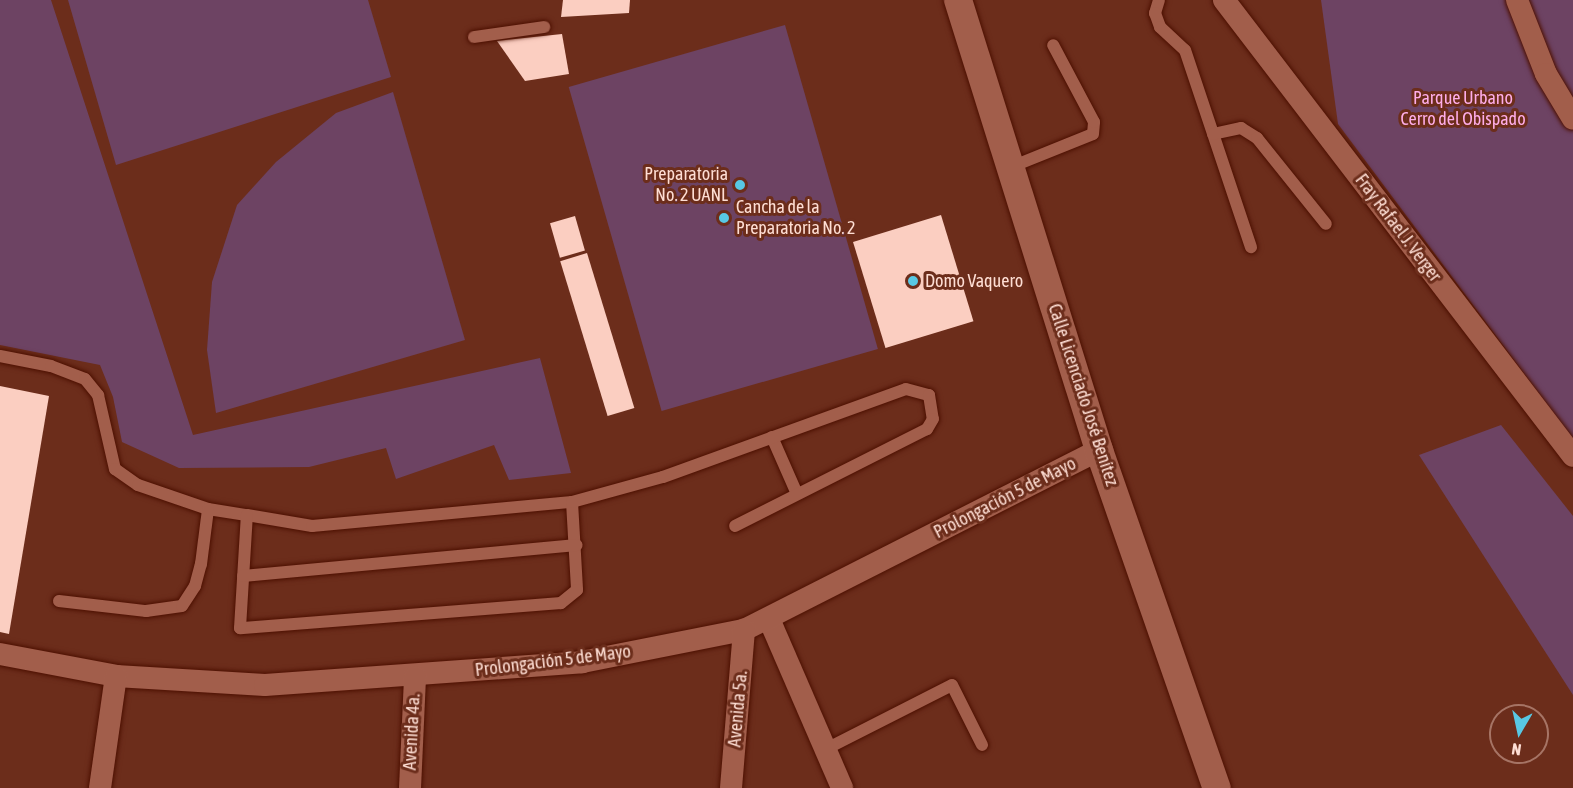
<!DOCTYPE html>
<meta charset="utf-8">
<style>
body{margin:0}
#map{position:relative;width:1573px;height:788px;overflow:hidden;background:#6c2d1b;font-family:"Asap Condensed",sans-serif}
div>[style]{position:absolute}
.green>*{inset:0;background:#6d4363;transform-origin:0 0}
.building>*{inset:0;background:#fbcec1;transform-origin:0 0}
.roads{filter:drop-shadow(0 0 2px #4d1000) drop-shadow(0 0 2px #4d1000)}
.service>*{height:12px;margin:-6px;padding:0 6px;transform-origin:6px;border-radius:6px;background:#a25e4b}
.minor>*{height:22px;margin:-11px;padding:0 11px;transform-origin:11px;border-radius:11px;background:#a25e4b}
.tertiary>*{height:28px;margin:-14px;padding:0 14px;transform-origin:14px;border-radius:14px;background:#a25e4b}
.dots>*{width:16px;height:16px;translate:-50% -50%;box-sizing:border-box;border:3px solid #6c2d1b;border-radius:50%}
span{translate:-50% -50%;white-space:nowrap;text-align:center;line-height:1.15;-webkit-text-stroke:6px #6c2d1b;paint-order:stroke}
.park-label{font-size:18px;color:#feade9}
.poi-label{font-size:18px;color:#feded4}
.right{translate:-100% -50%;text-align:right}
.left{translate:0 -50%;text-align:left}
.street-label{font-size:18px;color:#feded4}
.north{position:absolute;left:1489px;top:704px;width:60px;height:60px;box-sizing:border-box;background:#6c2d1b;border:2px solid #a67465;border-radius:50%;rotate:189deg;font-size:16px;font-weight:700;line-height:24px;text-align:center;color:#feded4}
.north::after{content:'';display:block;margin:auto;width:21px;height:27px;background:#58c8e4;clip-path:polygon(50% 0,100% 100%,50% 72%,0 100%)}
</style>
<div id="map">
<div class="green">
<i style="clip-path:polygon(0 0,51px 0,193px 435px,540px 358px,571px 473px,509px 480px,494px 445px,396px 479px,386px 448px,309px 467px,179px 468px,122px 442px,113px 397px,100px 365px,0 345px)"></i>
<i style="clip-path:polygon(68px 0,368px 0,391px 77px,116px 165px)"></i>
<i style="clip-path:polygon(1321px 0,1573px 0,1573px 439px,1338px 124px)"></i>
<i style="left:785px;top:25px;width:337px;height:225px;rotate:74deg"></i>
<i style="clip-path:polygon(393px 92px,465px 340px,216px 413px,207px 350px,212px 282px,237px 205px,276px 162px,336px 113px)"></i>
<i style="clip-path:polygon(1501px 425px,1573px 516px,1573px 695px,1419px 455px)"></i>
</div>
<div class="building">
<i style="clip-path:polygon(563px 0,630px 0,629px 13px,561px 17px)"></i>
<i style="clip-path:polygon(562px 34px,569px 74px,525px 81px,497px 41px)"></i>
<i style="left:941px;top:215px;width:111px;height:92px;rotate:73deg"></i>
<i style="left:575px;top:216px;width:36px;height:26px;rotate:74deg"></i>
<i style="left:587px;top:253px;width:162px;height:28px;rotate:73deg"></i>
<i style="clip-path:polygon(0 386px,49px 396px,9px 634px,0 632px)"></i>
</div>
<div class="roads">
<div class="service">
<i style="left:1159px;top:0;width:14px;rotate:107deg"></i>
<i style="left:1155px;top:13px;width:15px;rotate:70deg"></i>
<i style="left:1160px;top:27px;width:34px;rotate:43deg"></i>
<i style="left:1185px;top:50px;width:208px;rotate:71.5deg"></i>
<i style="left:474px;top:37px;width:71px;rotate:-8.1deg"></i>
<i style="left:1213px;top:134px;width:29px;rotate:-12deg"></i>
<i style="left:1241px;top:128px;width:19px;rotate:32deg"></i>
<i style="left:1257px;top:138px;width:110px;rotate:51.3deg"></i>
<i style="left:1011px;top:167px;width:88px;rotate:-21.9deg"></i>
<i style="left:1093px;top:134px;width:12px;rotate:-85deg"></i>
<i style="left:1094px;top:122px;width:87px;rotate:-118deg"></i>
<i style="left:0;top:356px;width:52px;rotate:11.1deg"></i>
<i style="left:51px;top:366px;width:36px;rotate:21deg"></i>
<i style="left:85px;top:379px;width:21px;rotate:51deg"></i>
<i style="left:98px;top:395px;width:76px;rotate:77.1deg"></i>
<i style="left:115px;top:469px;width:28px;rotate:35deg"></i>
<i style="left:138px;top:485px;width:74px;rotate:18.9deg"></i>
<i style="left:208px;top:509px;width:39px;rotate:9deg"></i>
<i style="left:247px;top:515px;width:66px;rotate:9.6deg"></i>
<i style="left:312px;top:526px;width:261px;rotate:-5.3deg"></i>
<i style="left:572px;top:502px;width:88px;rotate:86.7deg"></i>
<i style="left:577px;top:590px;width:21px;rotate:141deg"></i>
<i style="left:561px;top:603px;width:322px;rotate:175.5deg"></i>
<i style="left:240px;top:628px;width:113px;rotate:-86.5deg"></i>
<i style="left:772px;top:437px;width:62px;rotate:66.3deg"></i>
<i style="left:572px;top:502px;width:94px;rotate:-15.4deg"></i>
<i style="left:663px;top:477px;width:258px;rotate:-19.9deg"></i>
<i style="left:906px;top:389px;width:24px;rotate:15deg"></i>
<i style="left:929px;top:395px;width:24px;rotate:81deg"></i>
<i style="left:933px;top:419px;width:12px;rotate:121deg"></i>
<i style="left:927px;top:429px;width:215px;rotate:153.2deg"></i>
<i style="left:243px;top:576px;width:335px;rotate:-5.3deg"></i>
<i style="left:59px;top:601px;width:88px;rotate:6.6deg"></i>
<i style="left:146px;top:611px;width:36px;rotate:-8deg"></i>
<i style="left:182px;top:606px;width:24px;rotate:-57deg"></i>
<i style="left:195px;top:586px;width:23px;rotate:-75deg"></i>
<i style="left:201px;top:564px;width:55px;rotate:-82.7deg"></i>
<i style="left:826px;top:749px;width:141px;rotate:-26.9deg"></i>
<i style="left:952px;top:685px;width:67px;rotate:63.4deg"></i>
</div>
<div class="minor">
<i style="left:1224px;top:0;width:574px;rotate:52.57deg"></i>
<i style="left:1517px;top:0;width:79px;rotate:68.6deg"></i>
<i style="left:1546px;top:74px;width:52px;rotate:59deg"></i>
<i style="left:769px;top:619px;width:184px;rotate:66.6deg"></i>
<i style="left:0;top:654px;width:118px;rotate:10.7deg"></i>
<i style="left:116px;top:676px;width:149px;rotate:3.5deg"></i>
<i style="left:265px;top:685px;width:318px;rotate:-4.1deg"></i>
<i style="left:582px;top:662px;width:165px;rotate:-11.2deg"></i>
<i style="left:744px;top:630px;width:398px;rotate:-26.9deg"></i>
<i style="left:100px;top:788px;width:113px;rotate:-81.9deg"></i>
<i style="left:410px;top:788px;width:111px;rotate:-87.4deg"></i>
<i style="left:731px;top:788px;width:159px;rotate:-85.3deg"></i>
</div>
<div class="tertiary">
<i style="left:958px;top:0;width:472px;rotate:72.6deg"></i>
<i style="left:1099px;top:450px;width:358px;rotate:70.8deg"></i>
</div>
</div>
<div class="dots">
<i style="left:740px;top:185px;background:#58c8e4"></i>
<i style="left:724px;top:218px;background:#58c8e4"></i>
<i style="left:913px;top:281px;background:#58c8e4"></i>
</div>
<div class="park-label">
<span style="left:1463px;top:109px">Parque Urbano<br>Cerro del Obispado</span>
</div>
<div class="poi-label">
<span class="right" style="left:728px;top:185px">Preparatoria<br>No. 2 UANL</span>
<span class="left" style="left:736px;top:218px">Cancha de la<br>Preparatoria No. 2</span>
<span class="left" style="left:925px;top:281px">Domo Vaquero</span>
</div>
<div class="street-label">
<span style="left:1398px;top:228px;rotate:53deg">Fray Rafael J. Verger</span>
<span style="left:1083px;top:395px;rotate:72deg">Calle Licenciado José Benítez</span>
<span style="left:1005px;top:498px;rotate:-27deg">Prolongación 5 de Mayo</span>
<span style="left:553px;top:661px;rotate:-7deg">Prolongación 5 de Mayo</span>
<span style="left:738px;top:709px;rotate:-85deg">Avenida 5a.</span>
<span style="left:412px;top:732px;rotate:-87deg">Avenida 4a.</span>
</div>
<div class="north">N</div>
</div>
